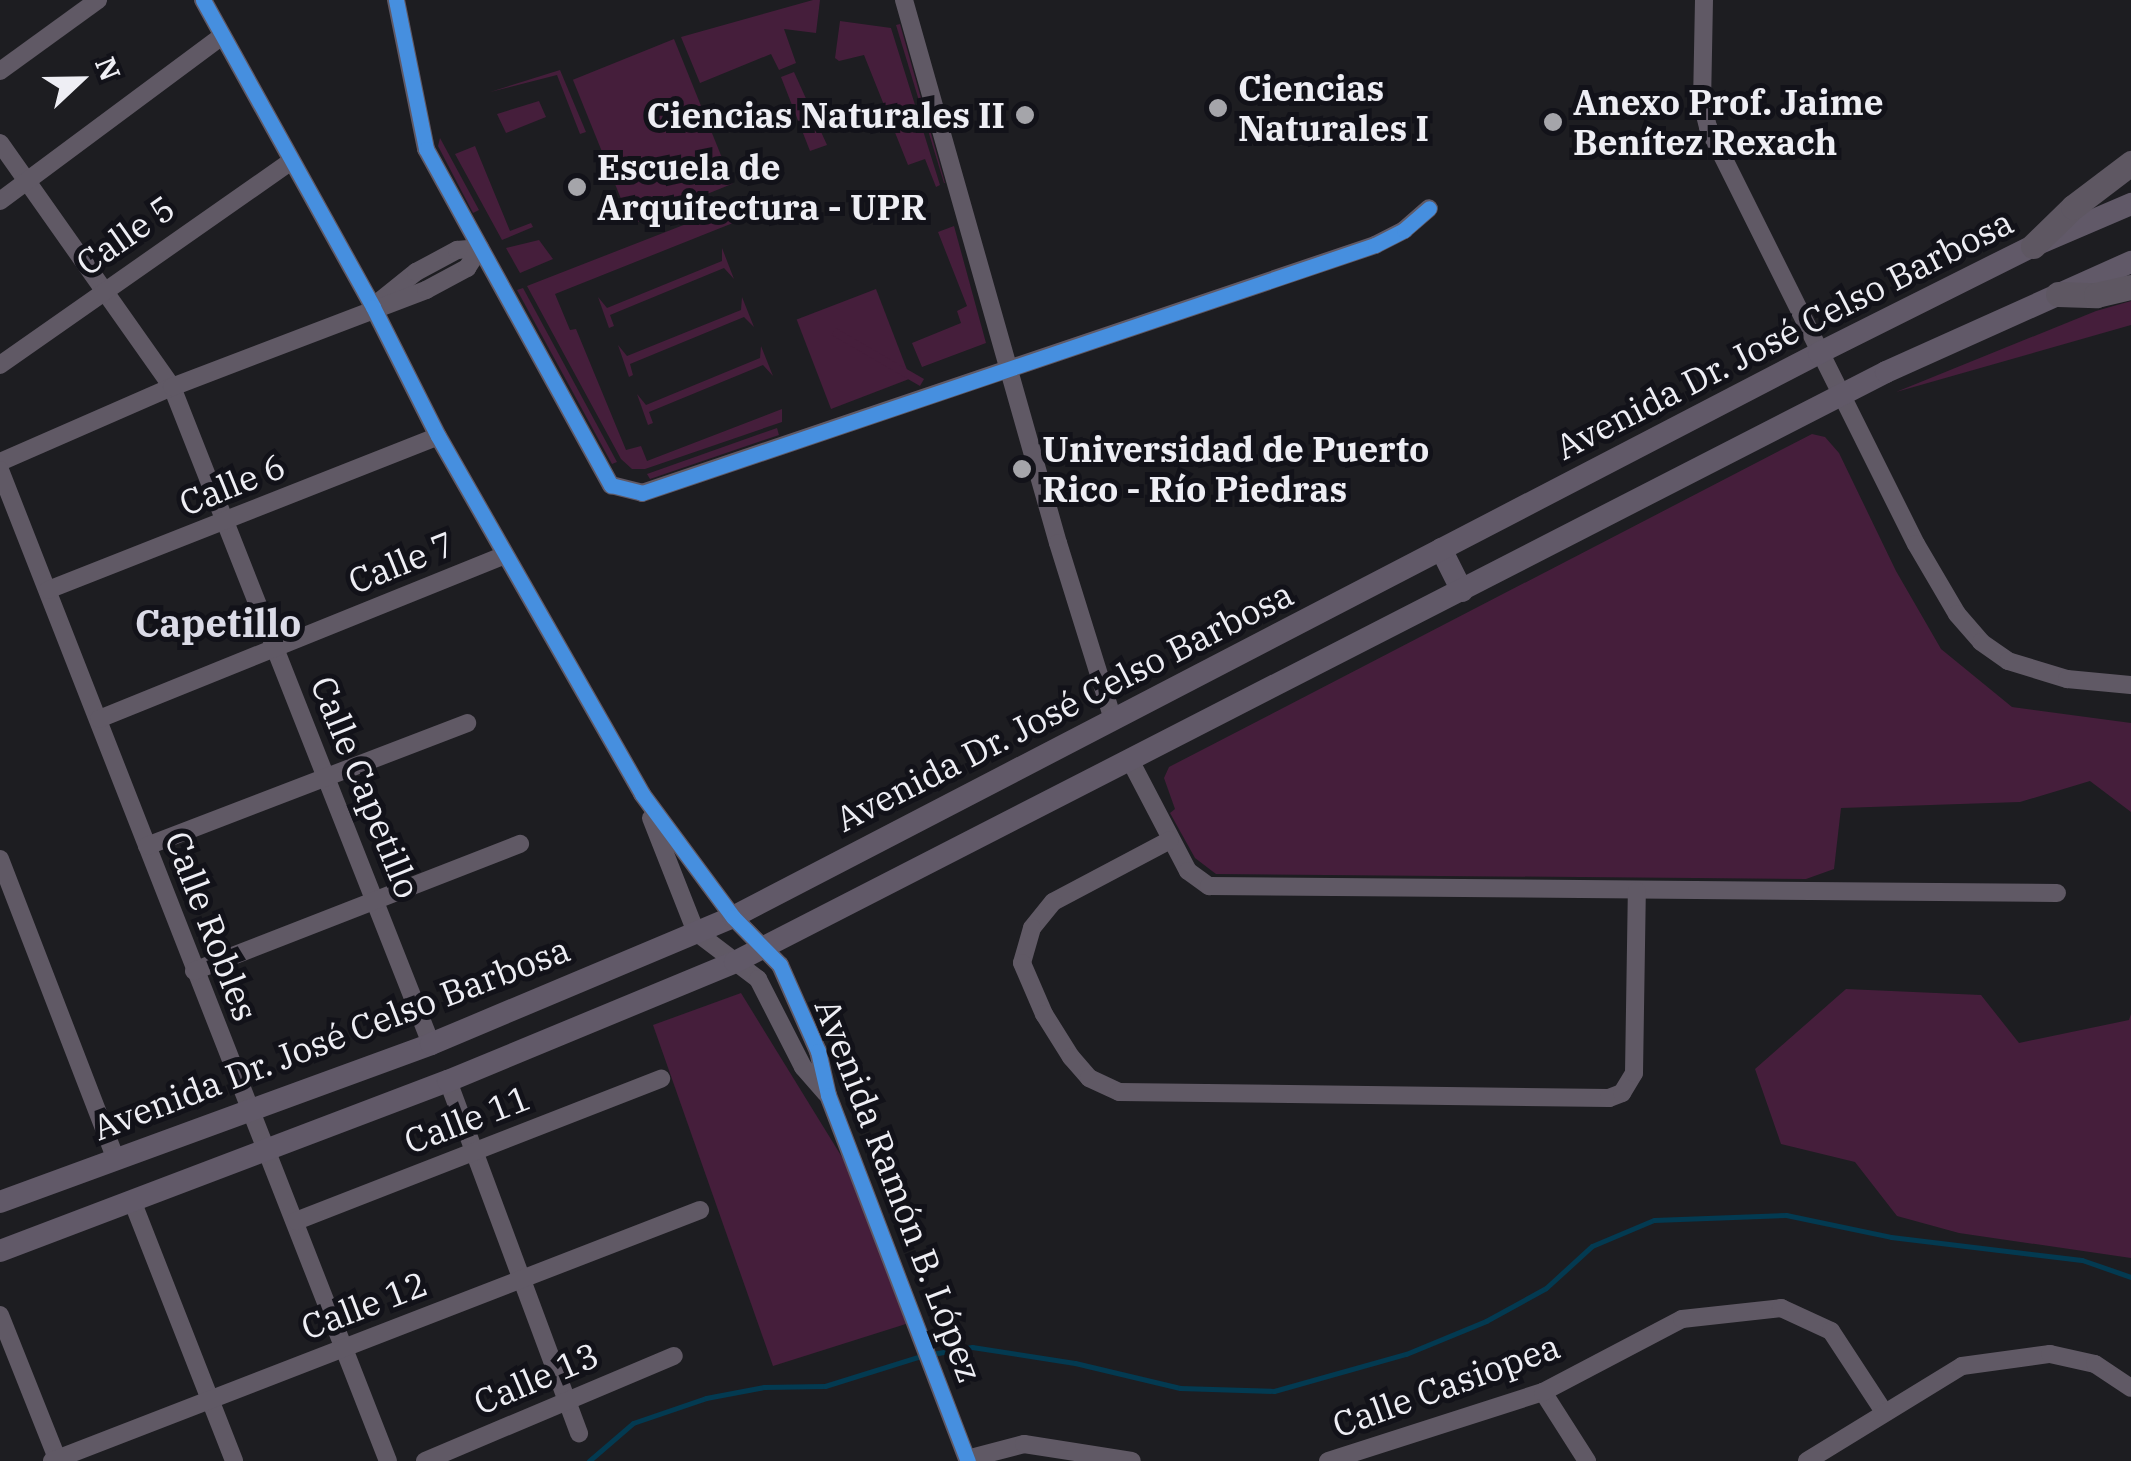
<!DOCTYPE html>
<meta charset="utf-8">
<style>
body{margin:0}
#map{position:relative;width:2131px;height:1461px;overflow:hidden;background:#1d1d21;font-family:"IBM Plex Serif",serif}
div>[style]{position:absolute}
.green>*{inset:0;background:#451e3b;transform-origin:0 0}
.stream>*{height:5px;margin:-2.5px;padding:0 2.5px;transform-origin:2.5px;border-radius:2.5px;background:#033a51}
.minor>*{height:18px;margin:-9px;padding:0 9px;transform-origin:9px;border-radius:9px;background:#605965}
.major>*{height:22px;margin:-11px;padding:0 11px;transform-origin:11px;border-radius:11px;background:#615968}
.highway>*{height:25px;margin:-12.5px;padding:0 12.5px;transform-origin:12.5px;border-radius:12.5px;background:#5e5762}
.cycleway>*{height:15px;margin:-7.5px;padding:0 7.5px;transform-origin:7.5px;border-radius:7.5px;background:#468fdf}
.dots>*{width:28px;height:28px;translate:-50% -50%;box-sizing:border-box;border:5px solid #121219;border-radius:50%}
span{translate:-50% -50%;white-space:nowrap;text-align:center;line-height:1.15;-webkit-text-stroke:10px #121219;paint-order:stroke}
.poi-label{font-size:35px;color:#eeeef4;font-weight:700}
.left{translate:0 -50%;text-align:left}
.right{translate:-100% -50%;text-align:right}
.street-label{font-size:35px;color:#eeeef4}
.neighbourhood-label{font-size:38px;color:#dbdbe7;font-weight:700}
.north{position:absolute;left:30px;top:30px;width:100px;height:100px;-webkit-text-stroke:8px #121219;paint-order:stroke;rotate:68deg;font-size:28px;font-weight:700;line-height:40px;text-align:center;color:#eeeef4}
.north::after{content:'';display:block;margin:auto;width:35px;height:45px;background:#eeeef4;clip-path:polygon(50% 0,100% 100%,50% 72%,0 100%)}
</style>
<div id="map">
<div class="green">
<i style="clip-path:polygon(813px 0,820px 0,816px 33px,784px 29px,796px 63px,779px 70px,771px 54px,700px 83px,681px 37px)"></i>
<i style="clip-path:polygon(840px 21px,891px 28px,940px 185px,936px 187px,925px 159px,908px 165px,864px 55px,839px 61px,835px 58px)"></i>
<i style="clip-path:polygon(900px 24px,945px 183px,944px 183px,896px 25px)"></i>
<i style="left:674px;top:39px;width:156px;height:109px;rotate:68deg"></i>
<i style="clip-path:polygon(560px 70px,586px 132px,580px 134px,557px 75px,490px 92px)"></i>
<i style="clip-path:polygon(794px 72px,827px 145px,810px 151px,781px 77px)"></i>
<i style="clip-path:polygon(539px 101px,546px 117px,506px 133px,497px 114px)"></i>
<i style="clip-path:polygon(440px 138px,479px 210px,473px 213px,438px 146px)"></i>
<i style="clip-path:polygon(475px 146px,510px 231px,531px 223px,533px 227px,502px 240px,455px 154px)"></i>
<i style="clip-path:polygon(740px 203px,743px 219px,555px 294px,570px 330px,576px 329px,626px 450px,641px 446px,647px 461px,782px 409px,782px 422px,645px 469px,632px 469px,621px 459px,527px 286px)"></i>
<i style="clip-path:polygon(954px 226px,986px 343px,922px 367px,912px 343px,961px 323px,957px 311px,967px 306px,938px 232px)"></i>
<i style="clip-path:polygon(539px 240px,553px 259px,520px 273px,506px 248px)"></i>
<i style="clip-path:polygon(722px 248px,734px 279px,724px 268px,610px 315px,614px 326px,609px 328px,598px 297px,607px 308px,722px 261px)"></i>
<i style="clip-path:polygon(523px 288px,617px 462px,612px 464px,517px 290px)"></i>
<i style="left:876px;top:289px;width:96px;height:85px;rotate:69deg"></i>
<i style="clip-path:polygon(742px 297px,754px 327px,744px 317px,630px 364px,633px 375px,629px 377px,618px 345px,627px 356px,741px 310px)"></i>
<i style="clip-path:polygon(2131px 301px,2131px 325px,1896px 392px,2096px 311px)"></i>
<i style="clip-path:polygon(761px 346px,773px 376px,763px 365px,649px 412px,653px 423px,648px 425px,637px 394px,646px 405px,760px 358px)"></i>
<i style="left:924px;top:379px;width:8px;height:102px;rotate:120deg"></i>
<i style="clip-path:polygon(777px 428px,779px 435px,650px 479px,647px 474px)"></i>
<i style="clip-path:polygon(1812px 434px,1825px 437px,1839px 453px,1896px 571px,1941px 649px,2012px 707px,2131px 723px,2131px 812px,2090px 781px,2020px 802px,1841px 808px,1834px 869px,1806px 879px,1216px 874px,1195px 858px,1170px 813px,1175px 809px,1164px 778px,1169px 767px)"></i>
<i style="clip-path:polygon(1846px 989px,1981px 995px,2019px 1043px,2129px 1020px,2131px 1014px,2131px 1258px,1959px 1233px,1897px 1216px,1855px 1162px,1781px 1144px,1755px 1069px)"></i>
<i style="clip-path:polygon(741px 993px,845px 1162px,909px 1323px,773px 1366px,653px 1025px)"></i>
</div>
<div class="stream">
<i style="left:932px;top:1354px;width:41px;rotate:-9.9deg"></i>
<i style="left:972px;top:1347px;width:104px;rotate:8.8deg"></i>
<i style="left:1075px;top:1363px;width:108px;rotate:13.4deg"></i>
<i style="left:1180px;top:1388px;width:94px;rotate:1.8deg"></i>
<i style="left:1274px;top:1391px;width:137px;rotate:-15.7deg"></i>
<i style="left:1406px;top:1354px;width:87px;rotate:-22.4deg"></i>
<i style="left:1486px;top:1321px;width:68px;rotate:-28.8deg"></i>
<i style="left:1546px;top:1288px;width:62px;rotate:-42.4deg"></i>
<i style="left:1592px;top:1246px;width:67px;rotate:-22.8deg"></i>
<i style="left:1654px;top:1220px;width:132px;rotate:-2.2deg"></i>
<i style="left:1786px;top:1215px;width:107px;rotate:11.8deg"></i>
<i style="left:1891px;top:1237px;width:192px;rotate:6.9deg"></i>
<i style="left:2082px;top:1260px;width:52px;rotate:19.1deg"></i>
<i style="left:589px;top:1461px;width:58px;rotate:-40.8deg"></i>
<i style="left:633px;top:1423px;width:77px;rotate:-18.9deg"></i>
<i style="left:706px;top:1398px;width:59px;rotate:-10.7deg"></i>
<i style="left:764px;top:1387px;width:61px;rotate:-0.9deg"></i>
<i style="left:825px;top:1386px;width:101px;rotate:-17.4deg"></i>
</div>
<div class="minor">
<i style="left:203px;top:0;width:351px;rotate:61deg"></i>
<i style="left:373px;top:307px;width:144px;rotate:63.3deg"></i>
<i style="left:438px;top:436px;width:412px;rotate:60.3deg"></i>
<i style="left:642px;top:794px;width:153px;rotate:53.5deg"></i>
<i style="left:733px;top:917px;width:67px;rotate:45.6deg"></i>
<i style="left:780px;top:965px;width:94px;rotate:66.2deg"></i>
<i style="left:818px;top:1051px;width:45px;rotate:77.2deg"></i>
<i style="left:828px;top:1095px;width:392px;rotate:69.1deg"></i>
<i style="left:396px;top:0;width:152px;rotate:78.6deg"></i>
<i style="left:426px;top:149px;width:384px;rotate:61.2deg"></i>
<i style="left:611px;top:485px;width:32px;rotate:14deg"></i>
<i style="left:642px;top:493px;width:774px;rotate:-18.69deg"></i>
<i style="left:1375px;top:245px;width:33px;rotate:-27deg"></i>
<i style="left:1404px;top:230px;width:33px;rotate:-41deg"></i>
<i style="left:904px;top:0;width:564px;rotate:74.17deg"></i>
<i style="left:1058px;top:543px;width:185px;rotate:72.7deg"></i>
<i style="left:1704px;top:0;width:103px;rotate:91.1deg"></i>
<i style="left:1702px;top:103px;width:25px;rotate:76deg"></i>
<i style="left:1708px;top:127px;width:466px;rotate:63.5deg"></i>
<i style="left:1916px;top:544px;width:81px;rotate:59.6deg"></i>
<i style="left:1957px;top:614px;width:37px;rotate:49deg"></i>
<i style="left:1981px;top:642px;width:33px;rotate:35deg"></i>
<i style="left:2008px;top:661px;width:62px;rotate:17deg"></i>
<i style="left:2067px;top:679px;width:64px;rotate:5.4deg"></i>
<i style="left:0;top:71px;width:121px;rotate:-35.9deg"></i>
<i style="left:0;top:143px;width:299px;rotate:54.8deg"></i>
<i style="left:172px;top:387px;width:706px;rotate:68.48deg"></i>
<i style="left:0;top:201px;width:277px;rotate:-36.6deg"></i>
<i style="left:381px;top:300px;width:45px;rotate:-38.7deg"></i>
<i style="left:416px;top:272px;width:47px;rotate:-28.2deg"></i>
<i style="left:457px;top:250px;width:23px;rotate:-5deg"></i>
<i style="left:0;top:365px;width:355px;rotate:-35deg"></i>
<i style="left:0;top:462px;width:188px;rotate:-23.6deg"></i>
<i style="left:172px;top:387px;width:272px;rotate:-20.9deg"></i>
<i style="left:426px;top:290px;width:47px;rotate:-28.2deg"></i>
<i style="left:467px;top:268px;width:24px;rotate:-57deg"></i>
<i style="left:0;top:470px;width:1064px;rotate:68.62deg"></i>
<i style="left:48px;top:590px;width:419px;rotate:-21.5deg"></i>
<i style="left:99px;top:719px;width:437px;rotate:-22deg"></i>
<i style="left:1131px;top:762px;width:123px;rotate:62.4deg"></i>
<i style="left:1188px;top:871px;width:26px;rotate:36deg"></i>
<i style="left:1209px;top:886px;width:848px;rotate:0.47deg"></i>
<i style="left:651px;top:818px;width:123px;rotate:68.5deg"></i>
<i style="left:696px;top:932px;width:78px;rotate:37.2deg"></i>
<i style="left:758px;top:979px;width:99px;rotate:62.9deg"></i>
<i style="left:803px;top:1067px;width:35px;rotate:49deg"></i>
<i style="left:1170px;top:840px;width:132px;rotate:152.1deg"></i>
<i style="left:1053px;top:902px;width:33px;rotate:129deg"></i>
<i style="left:1032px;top:928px;width:36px;rotate:106deg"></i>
<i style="left:1022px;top:963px;width:56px;rotate:66.7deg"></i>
<i style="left:1044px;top:1014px;width:51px;rotate:57.9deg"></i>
<i style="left:1071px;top:1057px;width:28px;rotate:49deg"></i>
<i style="left:1089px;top:1078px;width:33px;rotate:25deg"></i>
<i style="left:1119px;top:1092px;width:490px;rotate:0.7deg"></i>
<i style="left:1609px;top:1098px;width:14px;rotate:-21deg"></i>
<i style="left:1622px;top:1093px;width:23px;rotate:-59deg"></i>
<i style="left:1634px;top:1073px;width:182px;rotate:-89.1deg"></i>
<i style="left:147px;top:846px;width:343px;rotate:-21deg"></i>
<i style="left:0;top:859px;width:322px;rotate:68.9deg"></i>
<i style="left:194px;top:971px;width:350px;rotate:-21.3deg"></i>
<i style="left:448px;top:1081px;width:376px;rotate:69.6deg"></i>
<i style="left:133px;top:1203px;width:277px;rotate:68.6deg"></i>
<i style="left:296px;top:1221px;width:392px;rotate:-21.3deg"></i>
<i style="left:0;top:1315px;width:157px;rotate:68.3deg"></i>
<i style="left:1543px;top:1392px;width:82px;rotate:57.5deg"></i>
<i style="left:967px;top:1459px;width:59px;rotate:-14.7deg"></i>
<i style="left:1024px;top:1444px;width:109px;rotate:8.9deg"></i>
<i style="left:52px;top:1461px;width:695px;rotate:-21.17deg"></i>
<i style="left:425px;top:1461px;width:270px;rotate:-22.9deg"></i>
<i style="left:1328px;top:1461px;width:226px;rotate:-17.8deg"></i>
<i style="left:1543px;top:1392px;width:157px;rotate:-27.7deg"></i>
<i style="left:1682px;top:1319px;width:100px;rotate:-6.3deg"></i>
<i style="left:1781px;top:1308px;width:55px;rotate:24.7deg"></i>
<i style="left:1831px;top:1331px;width:97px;rotate:56.8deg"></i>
<i style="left:1807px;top:1461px;width:182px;rotate:-31.5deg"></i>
<i style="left:1962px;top:1366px;width:89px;rotate:-7.8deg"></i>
<i style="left:2050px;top:1354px;width:46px;rotate:12.5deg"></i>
<i style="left:2095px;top:1364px;width:43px;rotate:33.7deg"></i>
</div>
<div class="major">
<i style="left:1441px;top:549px;width:47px;rotate:63.4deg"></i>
<i style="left:0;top:1202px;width:459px;rotate:-20.1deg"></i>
<i style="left:431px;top:1044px;width:328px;rotate:-22.8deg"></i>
<i style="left:733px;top:917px;width:1224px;rotate:-27.44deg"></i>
<i style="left:1819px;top:353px;width:239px;rotate:-26.6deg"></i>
<i style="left:2033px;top:246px;width:107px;rotate:-23.2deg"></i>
<i style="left:0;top:1251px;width:479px;rotate:-20.8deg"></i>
<i style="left:448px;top:1081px;width:311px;rotate:-22.5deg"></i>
<i style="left:735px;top:962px;width:1293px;rotate:-27.14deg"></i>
<i style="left:1886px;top:372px;width:269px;rotate:-24.2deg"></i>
</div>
<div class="highway">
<i style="left:2033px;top:246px;width:56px;rotate:-44.3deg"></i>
<i style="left:2073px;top:207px;width:73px;rotate:-37.2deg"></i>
<i style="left:2058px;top:294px;width:38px;rotate:2deg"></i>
<i style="left:2096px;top:295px;width:36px;rotate:-13deg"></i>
</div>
<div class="cycleway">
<i style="left:203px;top:0;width:351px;rotate:61deg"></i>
<i style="left:373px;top:307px;width:144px;rotate:63.3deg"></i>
<i style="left:438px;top:436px;width:412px;rotate:60.3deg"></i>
<i style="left:642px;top:794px;width:153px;rotate:53.5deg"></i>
<i style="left:733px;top:917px;width:67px;rotate:45.6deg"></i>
<i style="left:780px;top:965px;width:94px;rotate:66.2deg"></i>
<i style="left:818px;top:1051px;width:45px;rotate:77.2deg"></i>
<i style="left:828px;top:1095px;width:392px;rotate:69.1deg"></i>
<i style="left:396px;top:0;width:152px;rotate:78.6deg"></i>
<i style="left:426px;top:149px;width:384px;rotate:61.2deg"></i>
<i style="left:611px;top:485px;width:32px;rotate:14deg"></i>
<i style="left:642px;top:493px;width:774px;rotate:-18.69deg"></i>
<i style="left:1375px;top:245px;width:33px;rotate:-27deg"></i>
<i style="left:1404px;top:230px;width:33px;rotate:-41deg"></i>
</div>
<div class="dots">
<i style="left:1218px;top:108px;background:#a5a5aa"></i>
<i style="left:1025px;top:115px;background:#a5a5aa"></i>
<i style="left:1553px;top:122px;background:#a5a5aa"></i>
<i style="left:577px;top:187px;background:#a5a5aa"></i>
<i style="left:1022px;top:469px;background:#a5a5aa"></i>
</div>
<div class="poi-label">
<span class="left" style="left:1238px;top:108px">Ciencias<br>Naturales I</span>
<span class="left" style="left:1573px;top:122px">Anexo Prof. Jaime<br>Benítez Rexach</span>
<span class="right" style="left:1005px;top:115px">Ciencias Naturales II</span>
<span class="left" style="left:597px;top:187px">Escuela de<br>Arquitectura - UPR</span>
<span class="left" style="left:1042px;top:469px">Universidad de Puerto<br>Rico - Río Piedras</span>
</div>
<div class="street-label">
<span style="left:125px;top:235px;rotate:-35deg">Calle 5</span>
<span style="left:1784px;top:334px;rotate:-27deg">Avenida Dr. José Celso Barbosa</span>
<span style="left:232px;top:484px;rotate:-22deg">Calle 6</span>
<span style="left:401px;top:562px;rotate:-22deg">Calle 7</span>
<span style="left:1064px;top:706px;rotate:-27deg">Avenida Dr. José Celso Barbosa</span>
<span style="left:366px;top:787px;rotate:68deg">Calle Capetillo</span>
<span style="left:212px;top:926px;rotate:69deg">Calle Robles</span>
<span style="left:331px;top:1038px;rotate:-21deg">Avenida Dr. José Celso Barbosa</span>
<span style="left:467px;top:1119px;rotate:-21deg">Calle 11</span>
<span style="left:899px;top:1190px;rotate:69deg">Avenida Ramón B. López</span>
<span style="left:364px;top:1305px;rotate:-21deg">Calle 12</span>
<span style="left:536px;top:1378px;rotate:-23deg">Calle 13</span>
<span style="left:1446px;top:1385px;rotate:-20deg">Calle Casiopea</span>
</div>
<div class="neighbourhood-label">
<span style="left:218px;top:623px">Capetillo</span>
</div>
<div class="north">N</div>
</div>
